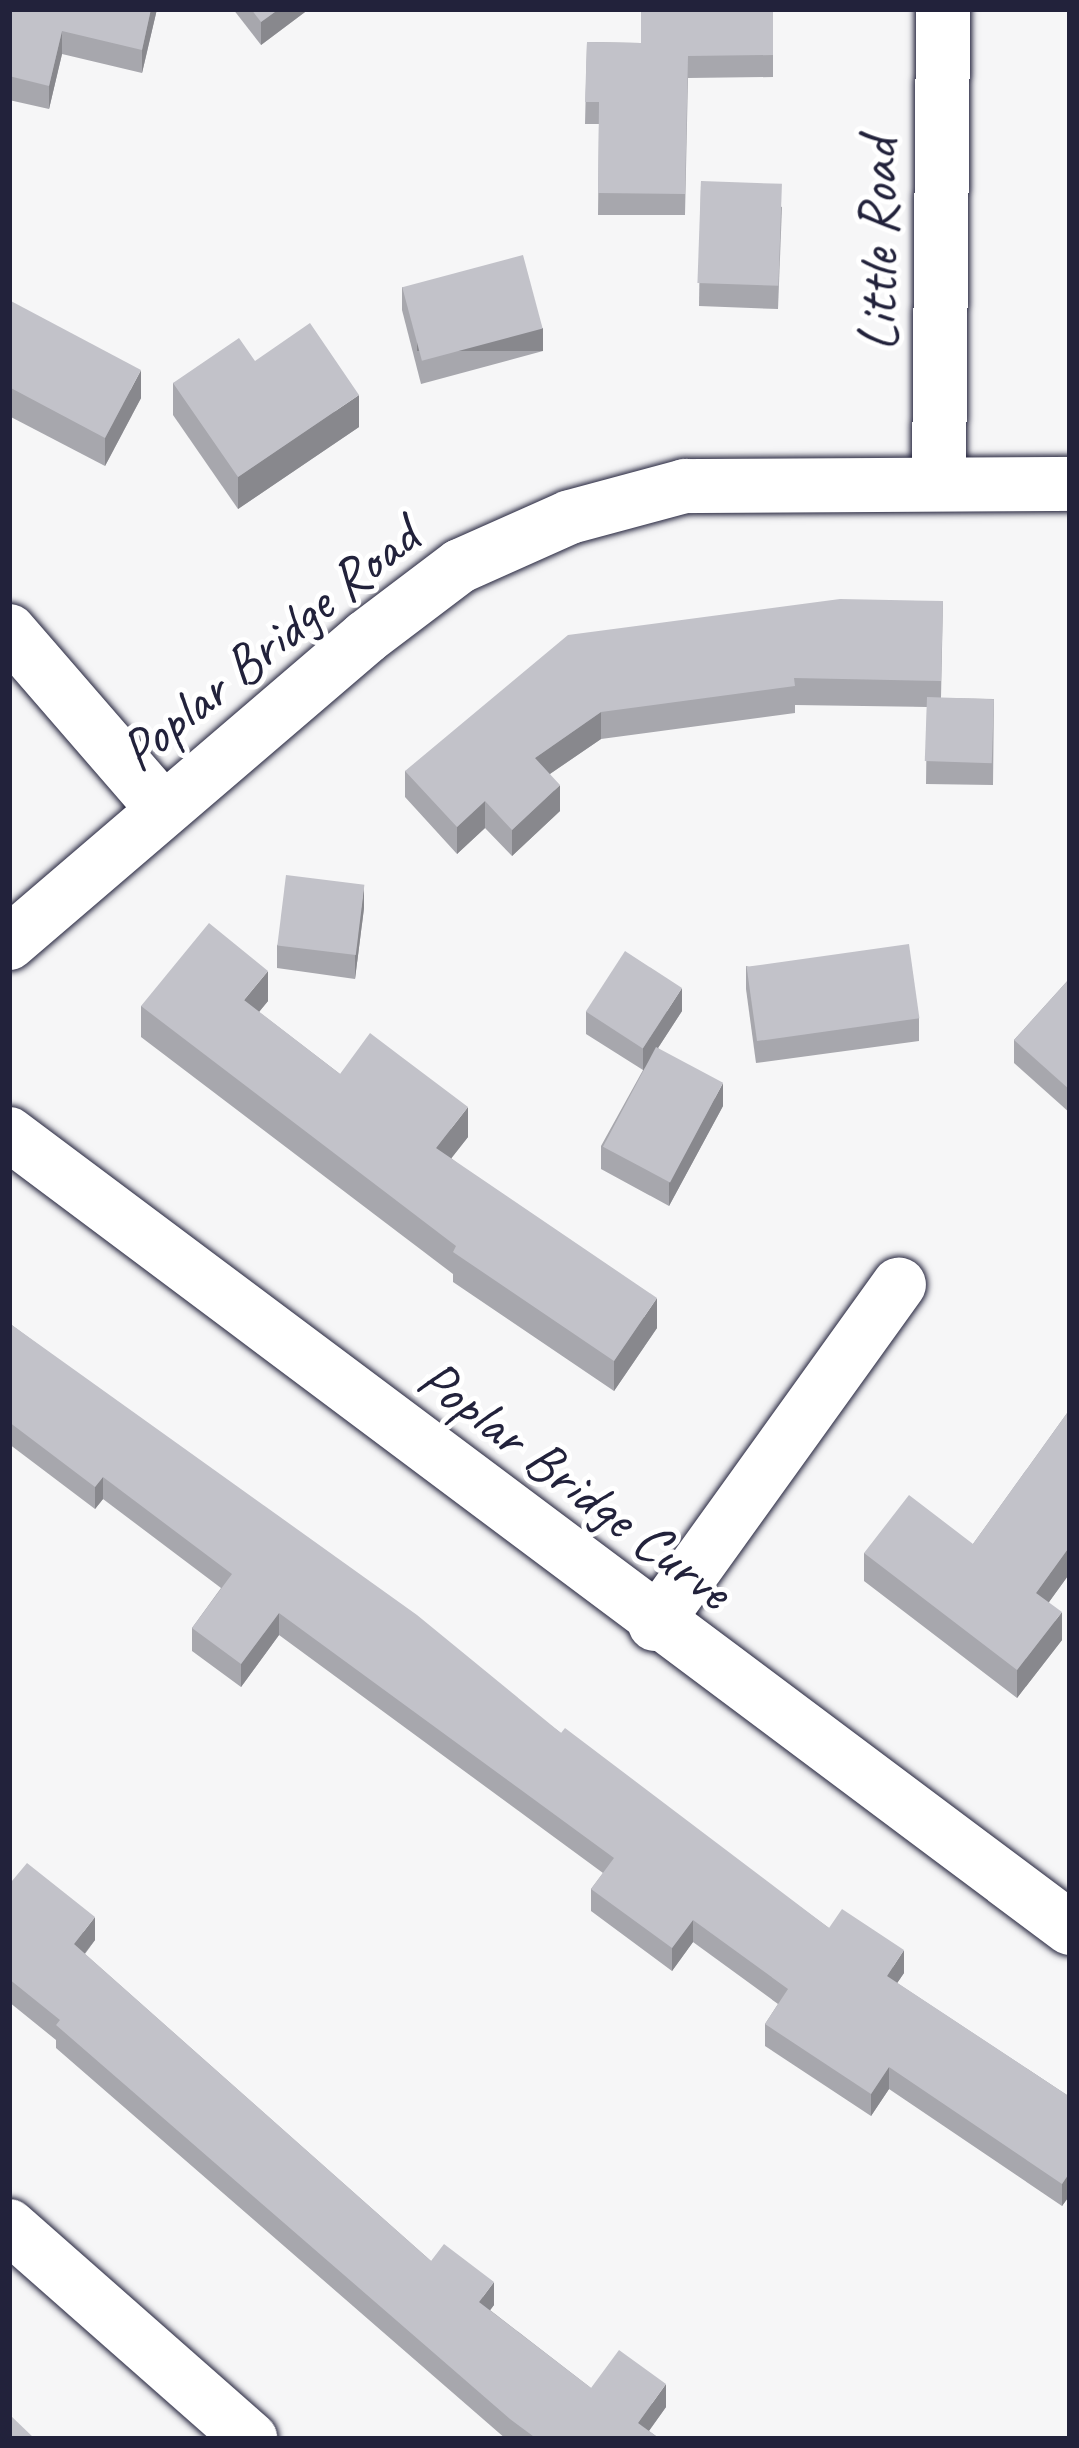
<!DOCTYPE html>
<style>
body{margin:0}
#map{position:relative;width:1079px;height:2448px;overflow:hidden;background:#f6f6f7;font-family:Caveat,sans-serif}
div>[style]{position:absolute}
.roads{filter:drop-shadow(0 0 3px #22223b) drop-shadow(0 0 3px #22223b)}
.minor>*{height:54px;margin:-27px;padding:0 27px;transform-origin:27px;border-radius:27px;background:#fff}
.wall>*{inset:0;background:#a7a7ad}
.shaded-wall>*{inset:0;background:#88888d;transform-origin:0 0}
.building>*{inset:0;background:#c2c2c9;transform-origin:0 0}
span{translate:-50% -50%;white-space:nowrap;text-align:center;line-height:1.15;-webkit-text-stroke:10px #fff;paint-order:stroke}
.street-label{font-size:57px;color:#22223b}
.frame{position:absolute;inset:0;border:12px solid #22223b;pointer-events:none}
</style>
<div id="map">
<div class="roads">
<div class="minor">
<i style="left:939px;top:482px;width:473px;rotate:-89.5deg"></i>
<i style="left:9px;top:631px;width:235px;rotate:49.1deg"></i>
<i style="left:9px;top:943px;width:470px;rotate:-40.6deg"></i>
<i style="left:366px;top:637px;width:118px;rotate:-37.1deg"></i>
<i style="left:460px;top:566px;width:120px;rotate:-24deg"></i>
<i style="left:570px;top:517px;width:119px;rotate:-15.1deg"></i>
<i style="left:685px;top:486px;width:385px;rotate:-0.3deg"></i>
<i style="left:9px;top:1134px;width:1325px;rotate:36.81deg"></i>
<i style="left:655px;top:1624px;width:418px;rotate:-54.3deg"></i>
<i style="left:9px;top:2226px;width:322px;rotate:41.4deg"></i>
</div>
</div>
<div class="wall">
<i style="clip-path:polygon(9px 9px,157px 9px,142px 73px,62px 54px,49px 109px,9px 100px)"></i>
<i style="clip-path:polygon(233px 9px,309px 9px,261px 45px)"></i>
<i style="clip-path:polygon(773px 9px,773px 77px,688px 78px,685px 215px,598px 215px,599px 124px,585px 124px,587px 42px,641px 43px)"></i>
<i style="clip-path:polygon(701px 181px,782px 207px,778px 309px,699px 306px)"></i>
<i style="clip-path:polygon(402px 287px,543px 351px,421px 384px,402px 310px)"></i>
<i style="clip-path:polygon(9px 300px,141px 398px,105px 466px,9px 416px)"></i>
<i style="clip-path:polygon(255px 361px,359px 427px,238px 509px,173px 415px,173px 383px)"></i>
<i style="clip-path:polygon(943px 601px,941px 698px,994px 699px,993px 785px,926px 784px,927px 707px,795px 705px,795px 713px,601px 739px,550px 774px,560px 811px,512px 856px,485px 828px,457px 854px,405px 797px,405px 771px)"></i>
<i style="clip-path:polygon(364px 908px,355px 979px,277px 968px,277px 945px)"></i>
<i style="clip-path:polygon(746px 966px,919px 1018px,919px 1041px,756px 1063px,746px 989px)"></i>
<i style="clip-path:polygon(1070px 978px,1070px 1113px,1014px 1063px,1014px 1040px)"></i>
<i style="clip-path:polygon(268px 1001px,259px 1012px,340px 1074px,468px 1137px,451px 1158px,657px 1328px,614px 1391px,453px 1282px,453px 1274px,141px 1037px,141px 1006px)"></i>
<i style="clip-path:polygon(586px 1011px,682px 1011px,658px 1048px,723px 1106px,669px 1206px,601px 1169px,601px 1146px,643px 1070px,586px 1034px)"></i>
<i style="clip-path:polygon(9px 1323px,561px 1733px,829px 1928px,904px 1973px,897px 1983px,1070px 2097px,1070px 2195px,1062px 2206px,889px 2089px,871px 2116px,765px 2046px,765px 2024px,778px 2004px,693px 1942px,672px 1971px,591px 1911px,591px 1889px,603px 1873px,279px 1635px,241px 1687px,192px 1651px,192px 1628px,221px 1588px,103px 1499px,95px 1509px,9px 1444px)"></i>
<i style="clip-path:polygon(1070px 1409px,1070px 1573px,1049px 1602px,1062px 1640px,1017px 1698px,864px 1581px,864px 1553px,973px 1544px)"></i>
<i style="clip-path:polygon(9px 1879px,95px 1940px,85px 1954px,431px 2261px,494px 2305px,490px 2310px,591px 2388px,666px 2407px,649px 2431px,660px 2439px,506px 2439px,56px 2048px,56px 2040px,9px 2002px)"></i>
</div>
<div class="shaded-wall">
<i style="clip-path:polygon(151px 9px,157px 9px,142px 73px,142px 50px)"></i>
<i style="clip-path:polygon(279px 9px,309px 9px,261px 45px,261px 22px)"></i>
<i style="clip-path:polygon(62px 31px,62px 54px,49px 109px,49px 86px)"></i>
<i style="left:543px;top:328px;width:23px;height:126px;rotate:90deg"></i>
<i style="clip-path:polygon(141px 370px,141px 398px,105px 466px,105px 438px)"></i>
<i style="clip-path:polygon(359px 395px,359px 427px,238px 509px,238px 477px)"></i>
<i style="clip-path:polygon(601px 712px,601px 739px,535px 784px,535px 758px)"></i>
<i style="clip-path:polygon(560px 785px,560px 811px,512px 856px,512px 830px)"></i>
<i style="clip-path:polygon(485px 801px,485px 828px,457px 854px,457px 827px)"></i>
<i style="clip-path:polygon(364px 885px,364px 908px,355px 979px,355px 956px)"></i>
<i style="clip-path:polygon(268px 971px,268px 1001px,244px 1030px,244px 1000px)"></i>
<i style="clip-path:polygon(682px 988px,682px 1011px,643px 1071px,643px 1048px)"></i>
<i style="clip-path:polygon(723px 1083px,723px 1106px,669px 1206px,669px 1183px)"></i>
<i style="clip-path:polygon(468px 1107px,468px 1137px,436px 1178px,436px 1148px)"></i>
<i style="clip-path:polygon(657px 1298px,657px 1328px,614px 1391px,614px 1361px)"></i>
<i style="clip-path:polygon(103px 1477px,103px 1499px,95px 1509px,95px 1487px)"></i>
<i style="clip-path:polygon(1070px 1546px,1070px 1573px,1036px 1620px,1036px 1593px)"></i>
<i style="clip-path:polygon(1062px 1612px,1062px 1640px,1017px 1698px,1017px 1670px)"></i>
<i style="clip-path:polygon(279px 1613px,279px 1635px,241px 1687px,241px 1664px)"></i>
<i style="clip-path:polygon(95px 1917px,95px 1940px,74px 1967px,74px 1944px)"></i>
<i style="clip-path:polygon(693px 1920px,693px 1942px,672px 1971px,672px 1948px)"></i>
<i style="clip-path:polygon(904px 1950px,904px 1973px,887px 1998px,887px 1976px)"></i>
<i style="clip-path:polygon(889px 2067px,889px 2089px,871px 2116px,871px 2094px)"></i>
<i style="clip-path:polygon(1070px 2172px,1070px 2195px,1062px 2206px,1062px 2184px)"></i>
<i style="clip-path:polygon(494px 2282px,494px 2305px,479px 2325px,479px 2302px)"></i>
<i style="clip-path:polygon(666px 2384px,666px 2407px,643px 2439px,638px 2423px)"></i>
</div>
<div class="building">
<i style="clip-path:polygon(9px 9px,151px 9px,142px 50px,62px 31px,49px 86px,9px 76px)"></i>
<i style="clip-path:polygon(251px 9px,279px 9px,261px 22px)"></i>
<i style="clip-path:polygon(641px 9px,773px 9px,773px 55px,688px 56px,685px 194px,598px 193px,599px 102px,585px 102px,587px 42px,641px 43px)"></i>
<i style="left:701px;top:181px;width:81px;height:102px;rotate:2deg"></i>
<i style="left:523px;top:255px;width:76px;height:125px;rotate:75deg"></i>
<i style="clip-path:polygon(9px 300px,141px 370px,105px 438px,9px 387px)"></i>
<i style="clip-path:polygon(310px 323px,359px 395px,238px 477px,173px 383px,239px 338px,255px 361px)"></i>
<i style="clip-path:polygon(840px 599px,943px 601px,941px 681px,794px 678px,795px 686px,601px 712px,535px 758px,560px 785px,512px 830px,485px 801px,457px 827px,405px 771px,568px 635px)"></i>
<i style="left:927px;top:697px;width:67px;height:64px;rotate:2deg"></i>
<i style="left:286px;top:875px;width:79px;height:71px;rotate:7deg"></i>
<i style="clip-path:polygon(209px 923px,268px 971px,244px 1000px,340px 1074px,370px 1033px,468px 1107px,436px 1148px,657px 1298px,614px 1361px,453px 1252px,456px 1246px,141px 1006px)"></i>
<i style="left:909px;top:944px;width:75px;height:164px;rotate:82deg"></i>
<i style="left:625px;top:951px;width:68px;height:72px;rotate:33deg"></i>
<i style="clip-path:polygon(1070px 978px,1070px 1090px,1014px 1040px)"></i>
<i style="left:656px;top:1047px;width:76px;height:113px;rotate:28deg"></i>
<i style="clip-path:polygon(9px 1323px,417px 1615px,561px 1733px,565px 1728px,829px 1928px,842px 1909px,904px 1950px,887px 1976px,1070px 2097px,1070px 2172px,1062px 2184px,889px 2067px,871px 2094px,765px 2024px,788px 1989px,693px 1920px,672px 1948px,591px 1889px,614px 1858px,279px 1613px,241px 1664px,192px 1628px,232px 1574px,103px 1477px,95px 1487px,9px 1422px)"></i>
<i style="clip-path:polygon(1070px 1409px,1070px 1546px,1036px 1593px,1062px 1612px,1017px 1670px,864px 1553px,909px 1495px,973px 1544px)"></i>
<i style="clip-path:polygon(27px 1863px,95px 1917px,74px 1944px,431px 2261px,444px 2244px,494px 2282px,479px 2302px,591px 2388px,619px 2350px,666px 2384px,638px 2423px,660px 2439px,537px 2439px,510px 2419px,56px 2025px,60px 2020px,9px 1979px,9px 1879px,12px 1881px)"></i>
<i style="clip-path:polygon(9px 2414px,35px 2439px,9px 2439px)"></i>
</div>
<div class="street-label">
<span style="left:878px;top:245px;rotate:-90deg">Little Road</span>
<span style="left:269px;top:644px;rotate:-39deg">Poplar Bridge Road</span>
<span style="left:575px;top:1484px;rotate:37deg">Poplar Bridge Curve</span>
</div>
<div class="frame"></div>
</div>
